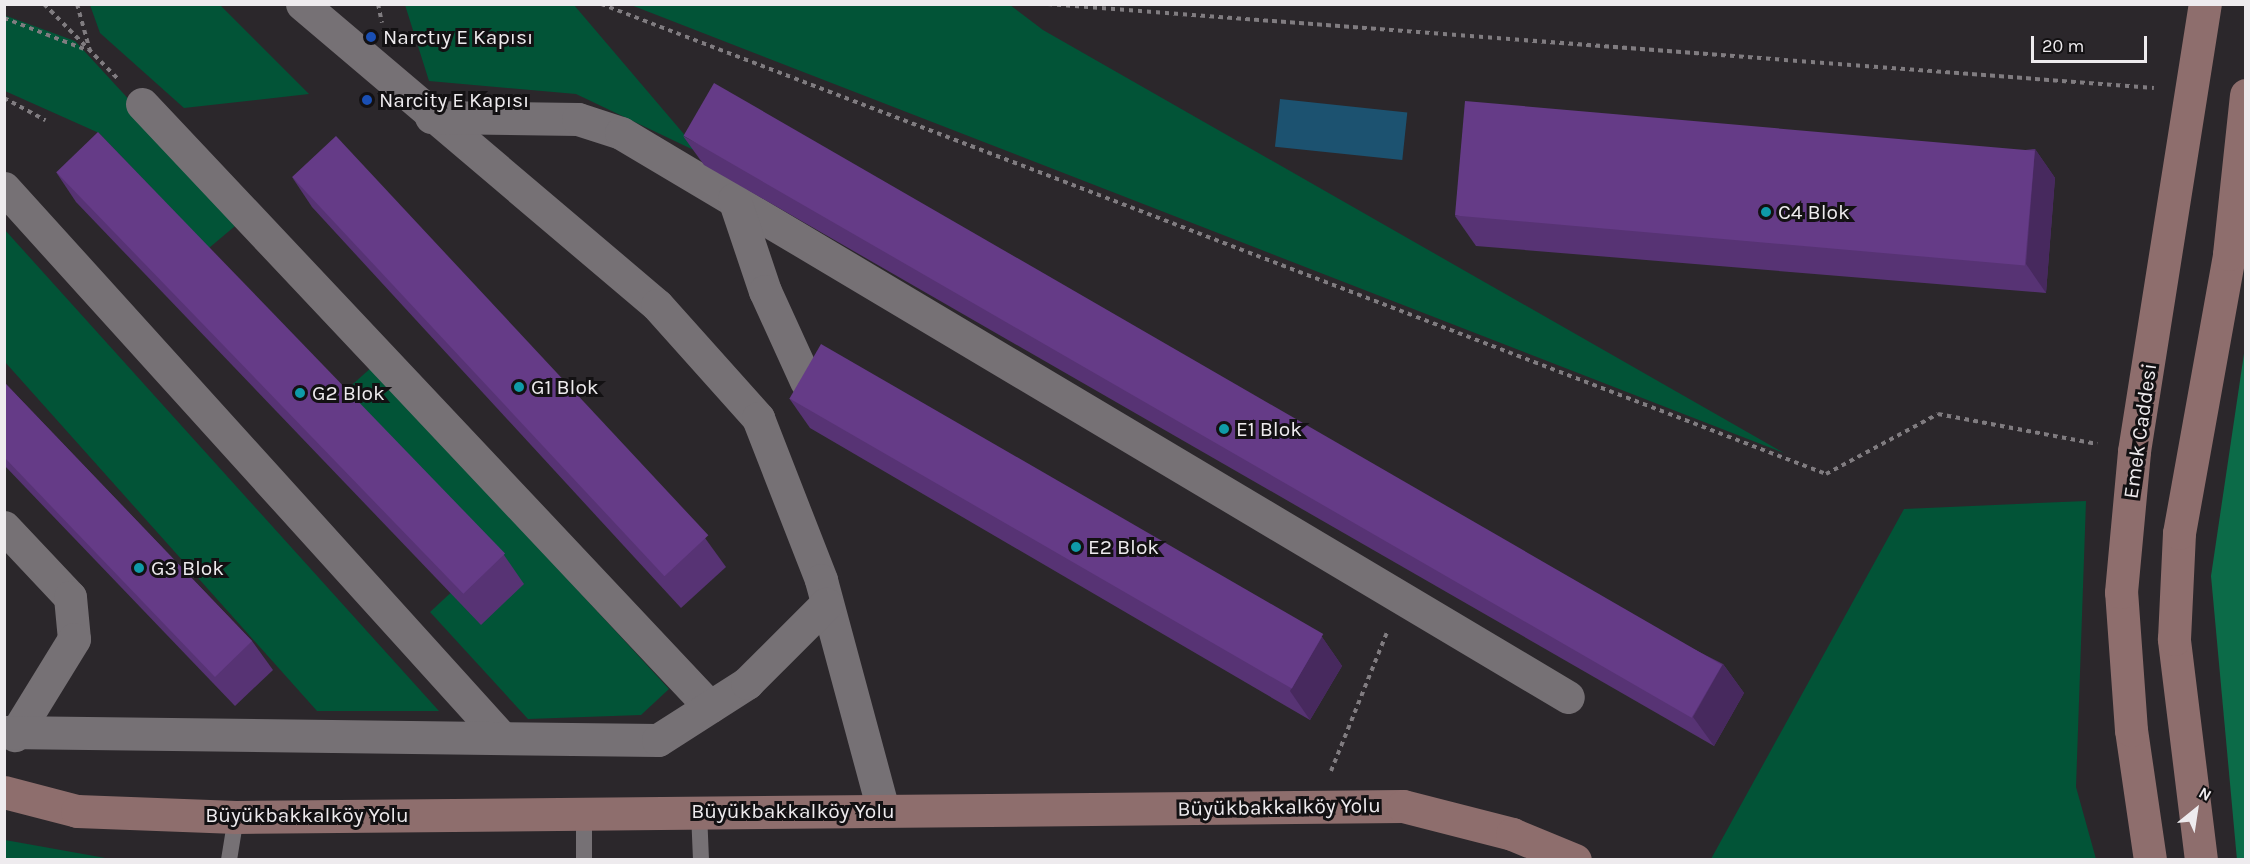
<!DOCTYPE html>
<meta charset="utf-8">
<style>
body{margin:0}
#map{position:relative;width:2250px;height:864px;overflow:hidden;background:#2b272b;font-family:Karla,sans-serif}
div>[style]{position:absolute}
.green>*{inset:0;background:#025437}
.forest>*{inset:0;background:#0c6b48}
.water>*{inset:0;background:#1c5270;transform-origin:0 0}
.path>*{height:4px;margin-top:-2px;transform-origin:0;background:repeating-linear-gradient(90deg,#807c80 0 4.5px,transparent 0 9px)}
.lane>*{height:16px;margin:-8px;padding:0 8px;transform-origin:8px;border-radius:8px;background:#767175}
.street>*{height:33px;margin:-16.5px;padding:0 16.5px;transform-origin:16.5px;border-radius:16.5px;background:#767175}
.secondary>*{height:33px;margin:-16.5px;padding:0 16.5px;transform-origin:16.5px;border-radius:16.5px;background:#8e6e6d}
.wall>*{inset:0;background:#573374}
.shaded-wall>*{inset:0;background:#47295e}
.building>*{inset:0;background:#653b87;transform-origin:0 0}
.dots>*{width:16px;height:16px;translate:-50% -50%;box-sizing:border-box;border:3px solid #131113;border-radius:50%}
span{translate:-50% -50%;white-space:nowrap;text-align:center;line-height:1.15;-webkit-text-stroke:6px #131113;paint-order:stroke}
.poi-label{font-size:21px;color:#eeebee}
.left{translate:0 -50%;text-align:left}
.street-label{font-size:21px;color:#eeebee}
.frame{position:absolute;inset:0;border:6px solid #eeebee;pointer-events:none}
.north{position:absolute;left:2166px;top:780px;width:60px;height:60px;-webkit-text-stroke:4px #131113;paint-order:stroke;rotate:30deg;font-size:16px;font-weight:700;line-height:24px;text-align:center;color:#eeebee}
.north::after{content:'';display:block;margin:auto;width:21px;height:27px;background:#eeebee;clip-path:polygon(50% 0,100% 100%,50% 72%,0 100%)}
.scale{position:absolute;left:2031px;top:36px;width:116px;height:27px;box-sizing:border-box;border:3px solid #eeebee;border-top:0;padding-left:8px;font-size:18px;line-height:21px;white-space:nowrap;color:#eeebee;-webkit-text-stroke:4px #131113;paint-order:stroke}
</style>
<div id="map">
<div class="green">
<i style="clip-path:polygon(90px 5px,220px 5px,309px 94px,184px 108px,100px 33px)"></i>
<i style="clip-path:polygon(405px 5px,574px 5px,700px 153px,576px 94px,429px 81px)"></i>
<i style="clip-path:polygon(631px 5px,1010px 5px,1043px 30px,1784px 453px)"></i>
<i style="clip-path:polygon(4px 15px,75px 41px,241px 221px,209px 248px,99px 133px,5px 91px)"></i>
<i style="clip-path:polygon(5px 230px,439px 711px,317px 711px,5px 362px)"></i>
<i style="clip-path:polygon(372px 367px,669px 689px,641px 715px,528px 719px,430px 612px,485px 561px,336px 399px)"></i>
<i style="clip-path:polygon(2086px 501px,2076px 787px,2096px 859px,1711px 859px,1904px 509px)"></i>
<i style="clip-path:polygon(4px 840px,5px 840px,111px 859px,5px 859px)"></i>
</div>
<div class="forest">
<i style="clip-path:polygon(2245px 347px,2246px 859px,2237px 860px,2211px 576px)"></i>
</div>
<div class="water">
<i style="left:1280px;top:99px;width:128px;height:48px;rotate:6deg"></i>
</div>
<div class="path">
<i style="left:44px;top:4px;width:107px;rotate:45.4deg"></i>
<i style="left:77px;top:4px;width:49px;rotate:74.5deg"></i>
<i style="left:378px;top:4px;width:19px;rotate:78deg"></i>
<i style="left:601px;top:4px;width:1312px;rotate:20.99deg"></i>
<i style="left:1826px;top:474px;width:127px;rotate:-28.2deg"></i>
<i style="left:1938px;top:414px;width:162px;rotate:10.7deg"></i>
<i style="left:1048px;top:4px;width:1109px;rotate:4.34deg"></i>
<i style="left:4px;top:18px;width:89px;rotate:21.1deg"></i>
<i style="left:4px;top:98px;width:47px;rotate:28.2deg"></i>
<i style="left:1331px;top:771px;width:152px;rotate:-68deg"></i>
</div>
<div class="lane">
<i style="left:699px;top:812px;width:48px;rotate:87.6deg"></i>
<i style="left:229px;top:860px;width:44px;rotate:-80.8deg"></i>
<i style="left:584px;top:860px;width:47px;rotate:-90deg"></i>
</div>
<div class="street">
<i style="left:302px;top:4px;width:465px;rotate:40.3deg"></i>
<i style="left:657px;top:305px;width:152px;rotate:48.2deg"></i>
<i style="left:758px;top:418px;width:174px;rotate:68.7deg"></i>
<i style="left:821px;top:580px;width:238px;rotate:74.9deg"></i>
<i style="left:142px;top:104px;width:828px;rotate:46.71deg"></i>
<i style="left:431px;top:117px;width:147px;rotate:0.8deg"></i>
<i style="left:578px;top:119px;width:45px;rotate:18deg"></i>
<i style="left:621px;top:133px;width:1102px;rotate:30.78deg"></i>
<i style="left:4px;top:188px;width:742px;rotate:47.84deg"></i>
<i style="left:734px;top:199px;width:97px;rotate:71.4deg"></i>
<i style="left:765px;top:291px;width:99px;rotate:65.5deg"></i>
<i style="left:4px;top:527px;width:96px;rotate:46.7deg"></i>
<i style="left:70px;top:597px;width:42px;rotate:84.6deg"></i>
<i style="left:74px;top:639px;width:113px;rotate:121.6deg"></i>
<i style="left:4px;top:732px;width:654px;rotate:0.7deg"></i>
<i style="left:658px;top:740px;width:106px;rotate:-32.6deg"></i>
<i style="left:747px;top:683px;width:112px;rotate:-45deg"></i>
</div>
<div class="secondary">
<i style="left:4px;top:792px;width:75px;rotate:14.6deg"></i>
<i style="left:77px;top:811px;width:159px;rotate:2.2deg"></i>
<i style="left:236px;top:817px;width:1167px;rotate:-0.54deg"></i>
<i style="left:1403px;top:806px;width:113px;rotate:14.4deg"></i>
<i style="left:1512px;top:834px;width:68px;rotate:22.4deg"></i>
<i style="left:2150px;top:860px;width:131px;rotate:-98.3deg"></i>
<i style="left:2131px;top:730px;width:138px;rotate:-94.1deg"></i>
<i style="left:2121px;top:592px;width:142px;rotate:-84.7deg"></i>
<i style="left:2134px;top:451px;width:453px;rotate:-81deg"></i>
<i style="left:2201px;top:860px;width:223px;rotate:-97deg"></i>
<i style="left:2174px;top:639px;width:106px;rotate:-87.3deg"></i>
<i style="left:2179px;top:533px;width:283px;rotate:-79.8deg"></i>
<i style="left:2229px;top:254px;width:160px;rotate:-83.9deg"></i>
</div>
<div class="wall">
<i style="clip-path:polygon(683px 136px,1723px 664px,1744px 693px,1714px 746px,704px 165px)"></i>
<i style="clip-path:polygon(2035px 149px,2055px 178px,2046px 293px,1476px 246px,1455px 216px)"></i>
<i style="clip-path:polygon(56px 172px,504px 555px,524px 584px,481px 625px,76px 202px)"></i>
<i style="clip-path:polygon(292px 177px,705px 538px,726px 567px,681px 608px,312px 207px)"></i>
<i style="clip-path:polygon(4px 382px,252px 641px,273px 670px,235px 706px,4px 465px)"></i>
<i style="clip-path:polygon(789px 398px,1322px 637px,1342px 666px,1310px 720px,810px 428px)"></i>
</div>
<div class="shaded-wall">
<i style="clip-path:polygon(2035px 149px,2055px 178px,2046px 293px,2026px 264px)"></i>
<i style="clip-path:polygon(1322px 637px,1342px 666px,1310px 720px,1290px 691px)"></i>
<i style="clip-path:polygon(1723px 664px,1744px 693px,1714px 746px,1693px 717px)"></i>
</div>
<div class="building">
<i style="left:714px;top:83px;width:1164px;height:61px;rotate:30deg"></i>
<i style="left:1465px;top:101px;width:572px;height:115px;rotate:5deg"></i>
<i style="left:98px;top:132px;width:586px;height:58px;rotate:46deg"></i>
<i style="left:336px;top:136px;width:546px;height:60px;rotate:47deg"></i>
<i style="left:821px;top:344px;width:580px;height:63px;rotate:30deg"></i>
<i style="clip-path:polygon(4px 382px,252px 641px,215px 677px,4px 457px)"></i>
</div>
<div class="dots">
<i style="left:371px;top:37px;background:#1a4fb4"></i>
<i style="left:367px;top:100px;background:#1a4fb4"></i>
<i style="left:1766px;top:212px;background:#0f9aa8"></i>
<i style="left:519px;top:387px;background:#0f9aa8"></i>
<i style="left:300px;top:393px;background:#0f9aa8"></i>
<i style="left:1224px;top:429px;background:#0f9aa8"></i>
<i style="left:1076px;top:547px;background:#0f9aa8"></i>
<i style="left:139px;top:568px;background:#0f9aa8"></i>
</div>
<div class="poi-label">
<span class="left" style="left:383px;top:37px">Narctıy E Kapısı</span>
<span class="left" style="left:379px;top:100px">Narcity E Kapısı</span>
<span class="left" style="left:1778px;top:212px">C4 Blok</span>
<span class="left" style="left:531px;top:387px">G1 Blok</span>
<span class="left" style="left:312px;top:393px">G2 Blok</span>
<span class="left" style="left:1236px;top:429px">E1 Blok</span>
<span class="left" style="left:1088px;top:547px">E2 Blok</span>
<span class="left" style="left:151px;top:568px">G3 Blok</span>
</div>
<div class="street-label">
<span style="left:2140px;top:431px;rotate:-82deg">Emek Caddesi</span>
<span style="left:1279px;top:807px;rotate:-1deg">Büyükbakkalköy Yolu</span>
<span style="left:793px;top:811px">Büyükbakkalköy Yolu</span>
<span style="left:307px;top:815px">Büyükbakkalköy Yolu</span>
</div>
<div class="frame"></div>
<div class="north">N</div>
<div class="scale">20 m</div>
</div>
